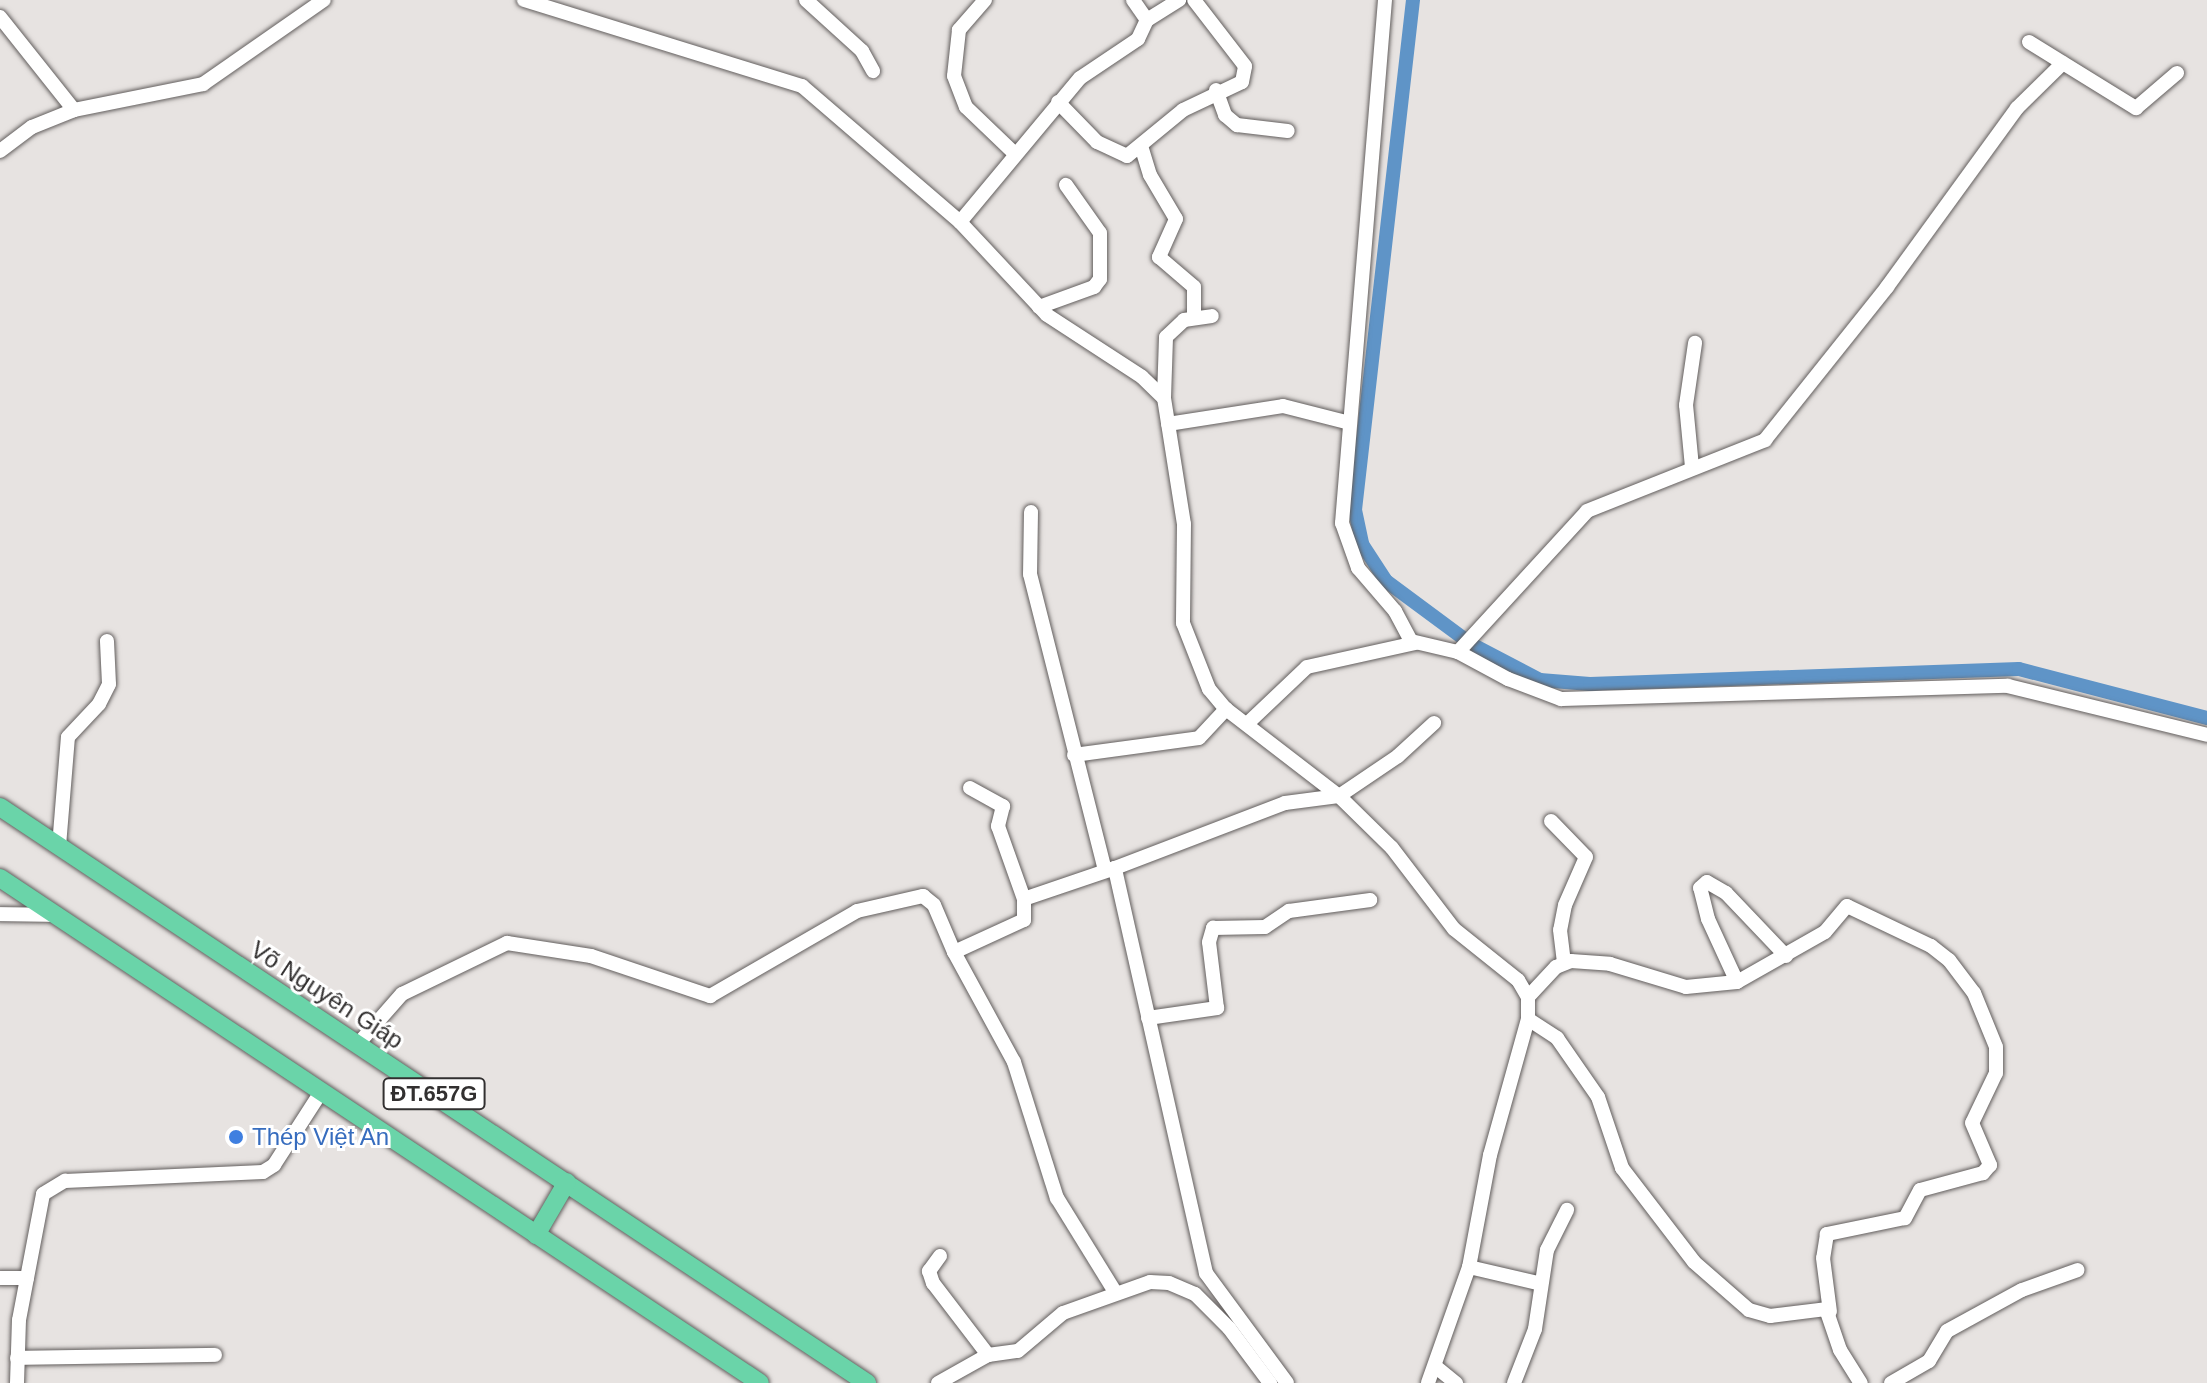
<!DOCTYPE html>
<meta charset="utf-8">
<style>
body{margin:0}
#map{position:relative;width:2207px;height:1383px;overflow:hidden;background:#e7e3e1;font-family:Helvetica,sans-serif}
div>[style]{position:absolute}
.canal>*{height:14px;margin:-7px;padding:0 7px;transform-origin:7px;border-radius:7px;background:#5f94c7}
.roads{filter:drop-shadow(0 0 2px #625e5d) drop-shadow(0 0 2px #625e5d)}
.minor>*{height:14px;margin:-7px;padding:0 7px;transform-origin:7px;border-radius:7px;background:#fff}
.major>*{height:18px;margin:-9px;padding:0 9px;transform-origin:9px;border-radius:9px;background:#6ad4a9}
.dots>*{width:22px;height:22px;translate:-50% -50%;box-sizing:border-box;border:4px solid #fff;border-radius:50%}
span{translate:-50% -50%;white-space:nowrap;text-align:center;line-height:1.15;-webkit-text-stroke:6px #fff;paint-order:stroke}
.shield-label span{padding:2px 6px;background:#fff;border:2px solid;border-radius:6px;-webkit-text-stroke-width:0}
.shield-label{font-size:22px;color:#323030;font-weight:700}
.street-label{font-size:24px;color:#323030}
.shop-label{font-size:24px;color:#366cbe}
.left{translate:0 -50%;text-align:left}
</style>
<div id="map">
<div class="canal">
<i style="left:1413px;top:0;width:513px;rotate:96.49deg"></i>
<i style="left:1355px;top:510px;width:35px;rotate:78deg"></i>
<i style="left:1362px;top:544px;width:44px;rotate:57deg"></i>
<i style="left:1386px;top:581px;width:96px;rotate:36.5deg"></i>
<i style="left:1473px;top:645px;width:76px;rotate:27.6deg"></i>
<i style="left:1540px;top:680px;width:50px;rotate:4.6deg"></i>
<i style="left:1590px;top:684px;width:429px;rotate:-2deg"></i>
<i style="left:2019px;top:669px;width:194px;rotate:14.6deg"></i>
</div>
<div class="roads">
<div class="minor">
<i style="left:524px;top:0;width:291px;rotate:17.2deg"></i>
<i style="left:802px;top:86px;width:208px;rotate:40.7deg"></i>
<i style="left:960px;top:222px;width:127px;rotate:46.9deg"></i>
<i style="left:1047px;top:315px;width:113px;rotate:33.1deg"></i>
<i style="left:1142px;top:377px;width:30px;rotate:44deg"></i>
<i style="left:1164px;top:398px;width:128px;rotate:81deg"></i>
<i style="left:1184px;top:524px;width:99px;rotate:90.6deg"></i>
<i style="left:1183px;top:623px;width:71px;rotate:68.5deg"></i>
<i style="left:1209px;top:689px;width:26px;rotate:50deg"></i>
<i style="left:1226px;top:709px;width:143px;rotate:37.6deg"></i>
<i style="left:1339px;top:796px;width:74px;rotate:44.5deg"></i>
<i style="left:1392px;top:848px;width:102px;rotate:52.6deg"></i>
<i style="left:1454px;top:929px;width:82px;rotate:38.6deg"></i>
<i style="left:1518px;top:980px;width:20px;rotate:60deg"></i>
<i style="left:1528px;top:997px;width:22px;rotate:90deg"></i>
<i style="left:1528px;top:1019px;width:141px;rotate:105.6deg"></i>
<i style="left:1490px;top:1155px;width:114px;rotate:100.6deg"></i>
<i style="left:1469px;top:1267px;width:123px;rotate:109.5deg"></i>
<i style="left:806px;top:0;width:76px;rotate:42.3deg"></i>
<i style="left:862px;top:51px;width:23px;rotate:61deg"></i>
<i style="left:985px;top:0;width:40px;rotate:131deg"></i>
<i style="left:959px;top:30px;width:46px;rotate:96.2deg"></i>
<i style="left:954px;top:76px;width:33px;rotate:69deg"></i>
<i style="left:966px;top:107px;width:68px;rotate:43.8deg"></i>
<i style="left:1133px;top:0;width:24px;rotate:55deg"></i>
<i style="left:1385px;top:0;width:525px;rotate:94.7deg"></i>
<i style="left:1342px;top:523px;width:48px;rotate:70.4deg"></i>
<i style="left:1358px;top:568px;width:57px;rotate:49.3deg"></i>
<i style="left:1395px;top:611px;width:34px;rotate:62deg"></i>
<i style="left:1411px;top:641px;width:48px;rotate:13.2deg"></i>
<i style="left:1458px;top:652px;width:57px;rotate:28.4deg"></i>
<i style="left:1508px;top:679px;width:57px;rotate:20.7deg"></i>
<i style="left:1561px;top:699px;width:447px;rotate:-1.7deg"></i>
<i style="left:2008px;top:686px;width:205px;rotate:13.8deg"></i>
<i style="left:0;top:17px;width:119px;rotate:51.5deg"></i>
<i style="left:2029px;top:42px;width:126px;rotate:31.7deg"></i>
<i style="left:2136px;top:108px;width:54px;rotate:-40.5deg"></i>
<i style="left:1216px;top:90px;width:27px;rotate:70deg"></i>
<i style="left:1225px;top:115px;width:16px;rotate:40deg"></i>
<i style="left:1237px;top:125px;width:51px;rotate:6.7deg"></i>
<i style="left:1058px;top:102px;width:56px;rotate:45.7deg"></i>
<i style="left:1097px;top:142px;width:33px;rotate:25deg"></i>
<i style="left:1127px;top:156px;width:72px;rotate:-39.4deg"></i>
<i style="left:1183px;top:110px;width:65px;rotate:-25.4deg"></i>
<i style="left:1242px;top:82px;width:16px;rotate:-79deg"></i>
<i style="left:1245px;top:66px;width:83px;rotate:-127.7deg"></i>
<i style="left:1142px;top:149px;width:27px;rotate:73deg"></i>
<i style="left:1150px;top:175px;width:51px;rotate:59.4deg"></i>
<i style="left:1176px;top:219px;width:42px;rotate:114.1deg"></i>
<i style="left:1159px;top:257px;width:46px;rotate:40.6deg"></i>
<i style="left:1194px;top:287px;width:31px;rotate:90deg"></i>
<i style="left:0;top:151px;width:40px;rotate:-37deg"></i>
<i style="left:32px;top:127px;width:45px;rotate:-22deg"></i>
<i style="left:74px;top:110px;width:132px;rotate:-11.4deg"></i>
<i style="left:203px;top:84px;width:147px;rotate:-34.8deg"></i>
<i style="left:960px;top:222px;width:187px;rotate:-50.2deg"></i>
<i style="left:1080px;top:78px;width:70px;rotate:-33.9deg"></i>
<i style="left:1138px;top:39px;width:21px;rotate:-65deg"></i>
<i style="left:1147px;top:20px;width:38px;rotate:-32deg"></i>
<i style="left:1039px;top:307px;width:59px;rotate:-20deg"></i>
<i style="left:1094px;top:287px;width:10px;rotate:-53deg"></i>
<i style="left:1100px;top:279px;width:46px;rotate:-90deg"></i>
<i style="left:1100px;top:233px;width:59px;rotate:-125.3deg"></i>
<i style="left:1164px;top:398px;width:61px;rotate:-88.1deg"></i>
<i style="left:1166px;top:337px;width:25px;rotate:-43deg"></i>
<i style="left:1184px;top:320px;width:28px;rotate:-8deg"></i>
<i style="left:1168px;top:424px;width:116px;rotate:-8.9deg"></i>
<i style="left:1283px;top:406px;width:69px;rotate:14.2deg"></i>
<i style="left:1692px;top:467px;width:62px;rotate:-95.5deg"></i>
<i style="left:1686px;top:405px;width:63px;rotate:-81.7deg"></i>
<i style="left:1031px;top:512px;width:62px;rotate:90.9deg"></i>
<i style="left:1030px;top:574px;width:306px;rotate:75.8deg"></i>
<i style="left:1458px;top:652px;width:191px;rotate:-47.5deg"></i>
<i style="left:1587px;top:511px;width:192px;rotate:-21.7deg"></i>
<i style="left:1765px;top:440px;width:196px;rotate:-51.4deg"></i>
<i style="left:1887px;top:287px;width:221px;rotate:-54deg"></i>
<i style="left:2017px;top:108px;width:64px;rotate:-44.4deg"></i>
<i style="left:1248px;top:723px;width:81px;rotate:-43.5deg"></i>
<i style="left:1307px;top:667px;width:111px;rotate:-12.5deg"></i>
<i style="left:1074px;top:755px;width:126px;rotate:-7.7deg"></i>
<i style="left:1199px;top:738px;width:40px;rotate:-47deg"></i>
<i style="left:970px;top:788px;width:38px;rotate:29deg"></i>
<i style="left:1003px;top:806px;width:21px;rotate:104deg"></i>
<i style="left:998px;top:826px;width:77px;rotate:70.4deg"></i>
<i style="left:1551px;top:821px;width:50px;rotate:45.8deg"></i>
<i style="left:1586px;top:857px;width:52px;rotate:113.6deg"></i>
<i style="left:1565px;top:905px;width:25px;rotate:101deg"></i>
<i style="left:1560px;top:930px;width:31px;rotate:83deg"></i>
<i style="left:59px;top:846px;width:109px;rotate:-85.3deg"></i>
<i style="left:68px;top:737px;width:45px;rotate:-46.8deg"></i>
<i style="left:99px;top:704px;width:22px;rotate:-63deg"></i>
<i style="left:109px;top:684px;width:43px;rotate:-92.7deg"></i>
<i style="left:1115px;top:868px;width:96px;rotate:161.2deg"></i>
<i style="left:1024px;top:899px;width:21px;rotate:90deg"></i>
<i style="left:1024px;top:920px;width:77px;rotate:155.4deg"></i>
<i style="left:954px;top:952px;width:125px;rotate:61.4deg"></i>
<i style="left:1014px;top:1062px;width:143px;rotate:72.5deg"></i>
<i style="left:1057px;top:1198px;width:110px;rotate:58.3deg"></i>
<i style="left:0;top:914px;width:56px;rotate:1deg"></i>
<i style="left:1737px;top:982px;width:69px;rotate:-114.7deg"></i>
<i style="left:1708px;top:919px;width:32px;rotate:-104deg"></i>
<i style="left:1700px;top:888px;width:9px;rotate:-41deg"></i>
<i style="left:1707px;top:882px;width:22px;rotate:30deg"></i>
<i style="left:1726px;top:893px;width:87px;rotate:46.4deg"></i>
<i style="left:1528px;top:997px;width:41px;rotate:-47deg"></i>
<i style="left:1556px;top:967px;width:16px;rotate:-22deg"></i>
<i style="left:1571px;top:961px;width:39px;rotate:4deg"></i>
<i style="left:1610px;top:964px;width:79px;rotate:16.8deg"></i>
<i style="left:1686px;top:987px;width:51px;rotate:-5.6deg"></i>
<i style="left:1737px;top:982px;width:101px;rotate:-29.6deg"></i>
<i style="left:1825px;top:932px;width:34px;rotate:-50deg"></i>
<i style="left:1847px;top:906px;width:93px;rotate:25.5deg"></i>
<i style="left:1931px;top:946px;width:23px;rotate:38deg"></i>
<i style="left:1949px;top:960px;width:41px;rotate:52.9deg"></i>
<i style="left:1974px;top:993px;width:58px;rotate:67.8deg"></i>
<i style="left:1996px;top:1047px;width:26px;rotate:90deg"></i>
<i style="left:1996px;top:1073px;width:55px;rotate:115.6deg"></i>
<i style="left:1972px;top:1123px;width:46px;rotate:66.8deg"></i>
<i style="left:1990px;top:1165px;width:11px;rotate:131deg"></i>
<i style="left:1983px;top:1173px;width:65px;rotate:164.9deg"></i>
<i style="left:1920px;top:1190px;width:32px;rotate:118deg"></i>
<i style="left:1905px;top:1218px;width:80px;rotate:168.4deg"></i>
<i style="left:1827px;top:1234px;width:24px;rotate:99deg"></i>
<i style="left:1823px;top:1258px;width:54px;rotate:82.6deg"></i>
<i style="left:1148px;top:1018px;width:70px;rotate:-8.2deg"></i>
<i style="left:1217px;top:1008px;width:66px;rotate:-96.9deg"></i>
<i style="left:1209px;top:942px;width:15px;rotate:-74deg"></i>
<i style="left:1213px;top:928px;width:52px;rotate:-1.1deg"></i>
<i style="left:1265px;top:927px;width:29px;rotate:-34deg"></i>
<i style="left:1289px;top:911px;width:82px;rotate:-7.7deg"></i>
<i style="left:1528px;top:1019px;width:35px;rotate:33deg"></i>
<i style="left:1557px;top:1038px;width:72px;rotate:55.2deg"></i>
<i style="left:1598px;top:1097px;width:75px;rotate:71.3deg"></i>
<i style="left:1622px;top:1168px;width:118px;rotate:52.5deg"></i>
<i style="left:1694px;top:1262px;width:73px;rotate:41.1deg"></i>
<i style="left:1749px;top:1310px;width:22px;rotate:16deg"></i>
<i style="left:1770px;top:1316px;width:56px;rotate:-7.1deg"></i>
<i style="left:1826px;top:1309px;width:43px;rotate:71.1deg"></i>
<i style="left:1840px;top:1350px;width:39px;rotate:58deg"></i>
<i style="left:358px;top:1044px;width:67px;rotate:-48.7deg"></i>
<i style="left:402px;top:994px;width:117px;rotate:-25.9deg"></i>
<i style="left:507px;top:943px;width:85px;rotate:8.8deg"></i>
<i style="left:591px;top:956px;width:126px;rotate:18.6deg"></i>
<i style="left:710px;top:996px;width:170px;rotate:-30deg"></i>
<i style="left:857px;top:911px;width:68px;rotate:-12.8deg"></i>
<i style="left:923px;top:896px;width:14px;rotate:39deg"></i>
<i style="left:934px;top:905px;width:51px;rotate:66.9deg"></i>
<i style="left:940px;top:1256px;width:19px;rotate:126deg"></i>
<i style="left:929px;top:1271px;width:13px;rotate:72deg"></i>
<i style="left:933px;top:1283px;width:91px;rotate:52.6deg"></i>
<i style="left:1469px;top:1267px;width:71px;rotate:13.1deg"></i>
<i style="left:0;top:1278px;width:27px"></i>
<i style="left:17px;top:1358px;width:198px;rotate:-0.9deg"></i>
<i style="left:1436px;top:1367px;width:26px;rotate:39deg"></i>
<i style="left:17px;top:1383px;width:63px;rotate:-88.2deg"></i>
<i style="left:19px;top:1320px;width:128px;rotate:-79.2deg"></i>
<i style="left:43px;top:1194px;width:26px;rotate:-31deg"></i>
<i style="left:65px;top:1181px;width:198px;rotate:-2.6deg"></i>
<i style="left:263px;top:1172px;width:13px;rotate:-32deg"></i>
<i style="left:274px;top:1165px;width:87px;rotate:-57.2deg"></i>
<i style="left:938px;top:1383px;width:57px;rotate:-29.2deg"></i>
<i style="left:988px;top:1355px;width:30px;rotate:-8deg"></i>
<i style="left:1018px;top:1351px;width:59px;rotate:-40.2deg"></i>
<i style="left:1063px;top:1313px;width:92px;rotate:-19.6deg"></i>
<i style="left:1150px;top:1282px;width:19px;rotate:3deg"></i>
<i style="left:1169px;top:1283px;width:28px;rotate:23deg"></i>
<i style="left:1195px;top:1294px;width:48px;rotate:45deg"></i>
<i style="left:1229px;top:1328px;width:69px;rotate:53.3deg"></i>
<i style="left:1287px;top:1383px;width:137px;rotate:-126.4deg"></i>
<i style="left:1206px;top:1273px;width:415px;rotate:-102.7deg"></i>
<i style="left:1115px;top:868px;width:182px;rotate:-20.9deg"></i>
<i style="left:1285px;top:803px;width:54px;rotate:-7.4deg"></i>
<i style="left:1339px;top:796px;width:71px;rotate:-34.1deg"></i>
<i style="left:1398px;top:756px;width:49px;rotate:-42.5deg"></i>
<i style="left:1514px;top:1383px;width:58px;rotate:-68.7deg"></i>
<i style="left:1535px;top:1329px;width:80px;rotate:-81.4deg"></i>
<i style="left:1547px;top:1250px;width:45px;rotate:-63.4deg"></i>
<i style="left:1891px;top:1383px;width:44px;rotate:-30.1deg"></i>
<i style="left:1929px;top:1361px;width:35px;rotate:-59deg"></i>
<i style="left:1947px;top:1331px;width:85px;rotate:-28.7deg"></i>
<i style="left:2022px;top:1290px;width:59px;rotate:-19.7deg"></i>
</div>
<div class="major">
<i style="left:0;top:807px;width:1041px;rotate:33.6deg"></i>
<i style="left:0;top:878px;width:912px;rotate:33.6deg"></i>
<i style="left:536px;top:1235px;width:61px;rotate:-59.7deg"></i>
</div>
</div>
<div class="dots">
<i style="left:236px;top:1137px;background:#3f7fe0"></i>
</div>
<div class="shield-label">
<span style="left:434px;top:1094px">ĐT.657G</span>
</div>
<div class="street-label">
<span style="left:327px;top:995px;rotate:33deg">Võ Nguyên Giáp</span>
</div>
<div class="shop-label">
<span class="left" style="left:252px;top:1137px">Thép Việt An</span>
</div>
</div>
